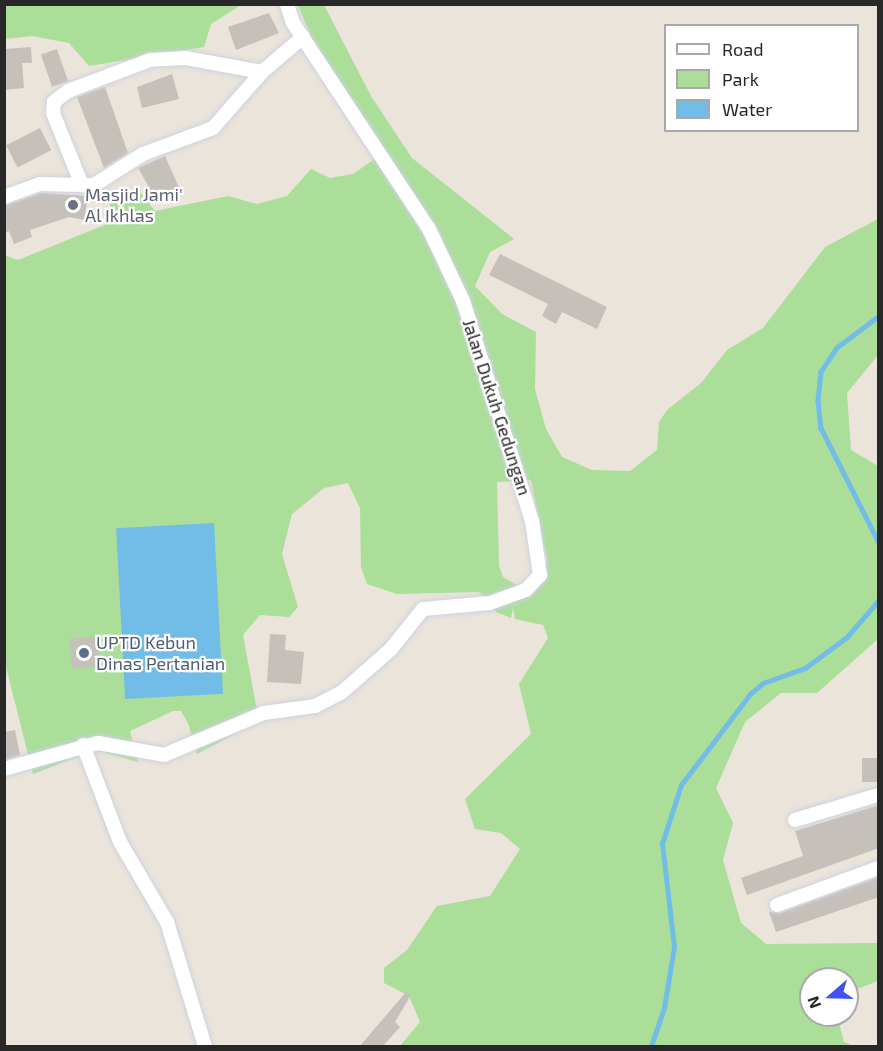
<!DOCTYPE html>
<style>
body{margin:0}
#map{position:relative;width:883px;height:1051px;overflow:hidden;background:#eae4da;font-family:"Exo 2",sans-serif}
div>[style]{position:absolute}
.green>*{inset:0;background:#aade99}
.water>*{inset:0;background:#71bde7;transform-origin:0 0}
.stream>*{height:4.5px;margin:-2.25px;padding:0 2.25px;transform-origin:2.25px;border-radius:2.25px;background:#71bde7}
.building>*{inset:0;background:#c5c1ba;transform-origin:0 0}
.roads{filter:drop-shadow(0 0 2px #cfd1e0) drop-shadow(0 0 2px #cfd1e0)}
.street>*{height:14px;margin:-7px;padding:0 7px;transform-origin:7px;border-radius:7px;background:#fff}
.dots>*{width:16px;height:16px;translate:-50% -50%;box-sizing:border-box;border:3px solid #fff;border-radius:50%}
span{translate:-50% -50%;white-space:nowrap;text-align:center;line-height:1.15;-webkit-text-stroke:4.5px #fff;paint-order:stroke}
.worship-label{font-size:18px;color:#5b616d}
.left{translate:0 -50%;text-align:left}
.street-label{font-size:18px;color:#282828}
.service-label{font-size:18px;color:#4e5e75}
.frame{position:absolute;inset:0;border:6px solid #282828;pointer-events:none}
.legend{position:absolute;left:664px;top:24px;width:195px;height:108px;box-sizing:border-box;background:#fff;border:2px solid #a9a9a9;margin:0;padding:8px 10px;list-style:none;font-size:18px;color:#282828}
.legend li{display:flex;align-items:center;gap:12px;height:30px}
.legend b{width:30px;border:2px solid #a9a9a9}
.north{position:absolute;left:799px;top:967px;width:60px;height:60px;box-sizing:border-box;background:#fff;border:2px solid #a9a9a9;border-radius:50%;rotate:250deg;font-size:16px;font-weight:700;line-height:24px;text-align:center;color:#282828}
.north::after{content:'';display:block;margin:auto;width:21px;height:27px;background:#4152f0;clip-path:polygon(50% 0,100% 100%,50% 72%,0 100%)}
</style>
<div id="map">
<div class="green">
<i style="clip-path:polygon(5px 5px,241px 5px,211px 24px,204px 47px,89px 66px,69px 43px,32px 36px,5px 39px)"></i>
<i style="clip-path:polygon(evenodd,298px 5px,324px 5px,371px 96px,412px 158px,514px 239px,490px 252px,475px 286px,502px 314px,536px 332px,535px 389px,546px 429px,562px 457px,592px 470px,630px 471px,657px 450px,659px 422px,667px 410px,701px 383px,727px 350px,763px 328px,825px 247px,878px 219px,878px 355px,847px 393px,851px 450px,878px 466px,878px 639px,817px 693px,781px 693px,745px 722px,716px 788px,733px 823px,723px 860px,741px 923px,766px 944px,878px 943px,878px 981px,847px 993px,847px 979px,811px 979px,811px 1015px,837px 1015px,844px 1042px,854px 1046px,400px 1046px,420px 1022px,409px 996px,384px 983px,384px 968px,407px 950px,437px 906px,490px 896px,520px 849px,501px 833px,475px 829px,465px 799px,531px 734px,519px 684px,548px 638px,543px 625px,515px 619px,513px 608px,511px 618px,496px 612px,479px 592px,397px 594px,367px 584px,361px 567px,360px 508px,348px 483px,324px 488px,292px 514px,282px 554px,298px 607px,289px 617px,260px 615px,243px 635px,259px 721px,197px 754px,188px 723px,181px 711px,173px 711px,130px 731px,138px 762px,95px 750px,33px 774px,4px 659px,4px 255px,18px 260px,107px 224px,112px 192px,138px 190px,155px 211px,228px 196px,257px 204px,287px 196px,311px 169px,330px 178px,353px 174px,376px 158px,338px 104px,298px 5px,531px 480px,547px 560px,542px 583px,530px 593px,503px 577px,499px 566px,497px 482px,531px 480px)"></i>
</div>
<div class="water">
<i style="left:214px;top:523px;width:171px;height:98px;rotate:87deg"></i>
</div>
<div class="stream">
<i style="left:878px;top:317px;width:51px;rotate:142.9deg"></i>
<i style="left:837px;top:348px;width:29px;rotate:124deg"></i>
<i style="left:821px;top:372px;width:29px;rotate:96deg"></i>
<i style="left:818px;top:401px;width:27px;rotate:84deg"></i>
<i style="left:821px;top:428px;width:127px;rotate:63.2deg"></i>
<i style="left:651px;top:1046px;width:40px;rotate:-71.1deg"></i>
<i style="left:664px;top:1008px;width:62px;rotate:-80.7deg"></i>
<i style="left:674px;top:947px;width:104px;rotate:-96.6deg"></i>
<i style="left:662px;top:844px;width:62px;rotate:-72.1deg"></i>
<i style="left:681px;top:785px;width:114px;rotate:-52.8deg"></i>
<i style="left:750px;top:694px;width:17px;rotate:-40deg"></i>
<i style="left:763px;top:683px;width:45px;rotate:-19.7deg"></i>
<i style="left:805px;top:668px;width:52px;rotate:-36.4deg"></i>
<i style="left:847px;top:637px;width:48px;rotate:-49.3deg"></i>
</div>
<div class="building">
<i style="clip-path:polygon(269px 13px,279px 33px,236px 50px,228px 27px)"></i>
<i style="clip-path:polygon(31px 47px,32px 63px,22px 63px,24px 88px,4px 90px,5px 49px)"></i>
<i style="left:57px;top:49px;width:34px;height:17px;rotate:71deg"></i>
<i style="clip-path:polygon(172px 74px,179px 99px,142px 108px,137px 87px)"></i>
<i style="clip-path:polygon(105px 87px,128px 153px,104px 168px,77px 97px)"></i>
<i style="left:40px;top:128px;width:25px;height:38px;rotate:63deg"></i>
<i style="clip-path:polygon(165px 156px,181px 192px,157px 201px,138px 168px)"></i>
<i style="clip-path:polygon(41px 193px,88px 196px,84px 220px,69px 217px,30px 230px,32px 237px,14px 244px,9px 231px,4px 233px,4px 206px)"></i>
<i style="clip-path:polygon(500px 254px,607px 307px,597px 329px,562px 312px,556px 324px,542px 316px,548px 304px,489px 275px)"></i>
<i style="clip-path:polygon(270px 634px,286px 635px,285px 650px,304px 652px,301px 684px,267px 682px)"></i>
<i style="left:97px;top:636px;width:30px;height:28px;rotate:84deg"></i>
<i style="clip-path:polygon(15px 730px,20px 755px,4px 760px,4px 732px)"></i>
<i style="left:879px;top:758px;width:24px;height:17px;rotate:90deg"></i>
<i style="clip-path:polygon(879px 805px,879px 848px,747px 895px,741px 878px,803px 856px,795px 831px)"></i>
<i style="clip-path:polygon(879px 877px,879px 897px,776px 932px,769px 912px,780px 913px)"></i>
<i style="clip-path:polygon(406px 992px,411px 995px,395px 1022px,400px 1027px,382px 1047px,359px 1047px)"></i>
</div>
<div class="roads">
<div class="street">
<i style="left:262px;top:72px;width:77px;rotate:-169.6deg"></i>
<i style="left:186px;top:58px;width:36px;rotate:177deg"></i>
<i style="left:150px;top:60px;width:88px;rotate:159.3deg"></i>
<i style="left:68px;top:91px;width:18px;rotate:142deg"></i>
<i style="left:54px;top:102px;width:11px;rotate:95deg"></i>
<i style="left:53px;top:113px;width:78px;rotate:68.1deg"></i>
<i style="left:82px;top:185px;width:12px"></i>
<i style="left:94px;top:185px;width:58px;rotate:-32.3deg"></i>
<i style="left:143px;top:154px;width:75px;rotate:-20.4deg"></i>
<i style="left:213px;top:128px;width:74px;rotate:-48.8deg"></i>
<i style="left:262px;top:72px;width:54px;rotate:-40.5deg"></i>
<i style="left:4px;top:197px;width:38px;rotate:-20deg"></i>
<i style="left:40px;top:184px;width:42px;rotate:1.4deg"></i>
<i style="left:83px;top:745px;width:104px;rotate:69.1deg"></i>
<i style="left:120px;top:842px;width:93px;rotate:59.6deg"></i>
<i style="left:167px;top:922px;width:130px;rotate:73deg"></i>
<i style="left:4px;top:769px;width:98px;rotate:-15.5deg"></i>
<i style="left:98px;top:743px;width:67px;rotate:10.3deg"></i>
<i style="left:164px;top:755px;width:108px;rotate:-22.8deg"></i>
<i style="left:264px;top:713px;width:51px;rotate:-7.8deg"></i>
<i style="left:315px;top:706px;width:29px;rotate:-27deg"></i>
<i style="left:341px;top:693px;width:67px;rotate:-41.3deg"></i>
<i style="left:391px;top:649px;width:51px;rotate:-51.3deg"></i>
<i style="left:423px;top:609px;width:67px;rotate:-5.1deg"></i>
<i style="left:490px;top:603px;width:38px;rotate:-20deg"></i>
<i style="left:526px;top:590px;width:21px;rotate:-47deg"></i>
<i style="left:540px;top:575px;width:55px;rotate:-98.4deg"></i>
<i style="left:532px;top:521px;width:231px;rotate:-107.4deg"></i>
<i style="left:463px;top:301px;width:80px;rotate:-115.3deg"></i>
<i style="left:429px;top:229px;width:247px;rotate:-123.4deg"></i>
<i style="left:293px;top:23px;width:20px;rotate:-108deg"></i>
<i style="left:795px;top:820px;width:87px;rotate:-16.8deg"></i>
<i style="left:777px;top:905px;width:108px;rotate:-20.1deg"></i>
</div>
</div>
<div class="dots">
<i style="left:73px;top:205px;background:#6b7280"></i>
<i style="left:84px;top:653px;background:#5c6f8a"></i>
</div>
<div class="worship-label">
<span class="left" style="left:85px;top:205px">Masjid Jami'<br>Al Ikhlas</span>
</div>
<div class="street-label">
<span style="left:497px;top:407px;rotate:72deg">Jalan Dukuh Gedungan</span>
</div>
<div class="service-label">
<span class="left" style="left:96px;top:653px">UPTD Kebun<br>Dinas Pertanian</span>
</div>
<div class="frame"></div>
<ul class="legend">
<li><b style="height:8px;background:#fff"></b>Road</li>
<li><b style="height:16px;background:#aade99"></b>Park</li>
<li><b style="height:16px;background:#71bde7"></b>Water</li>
</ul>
<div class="north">N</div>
</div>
